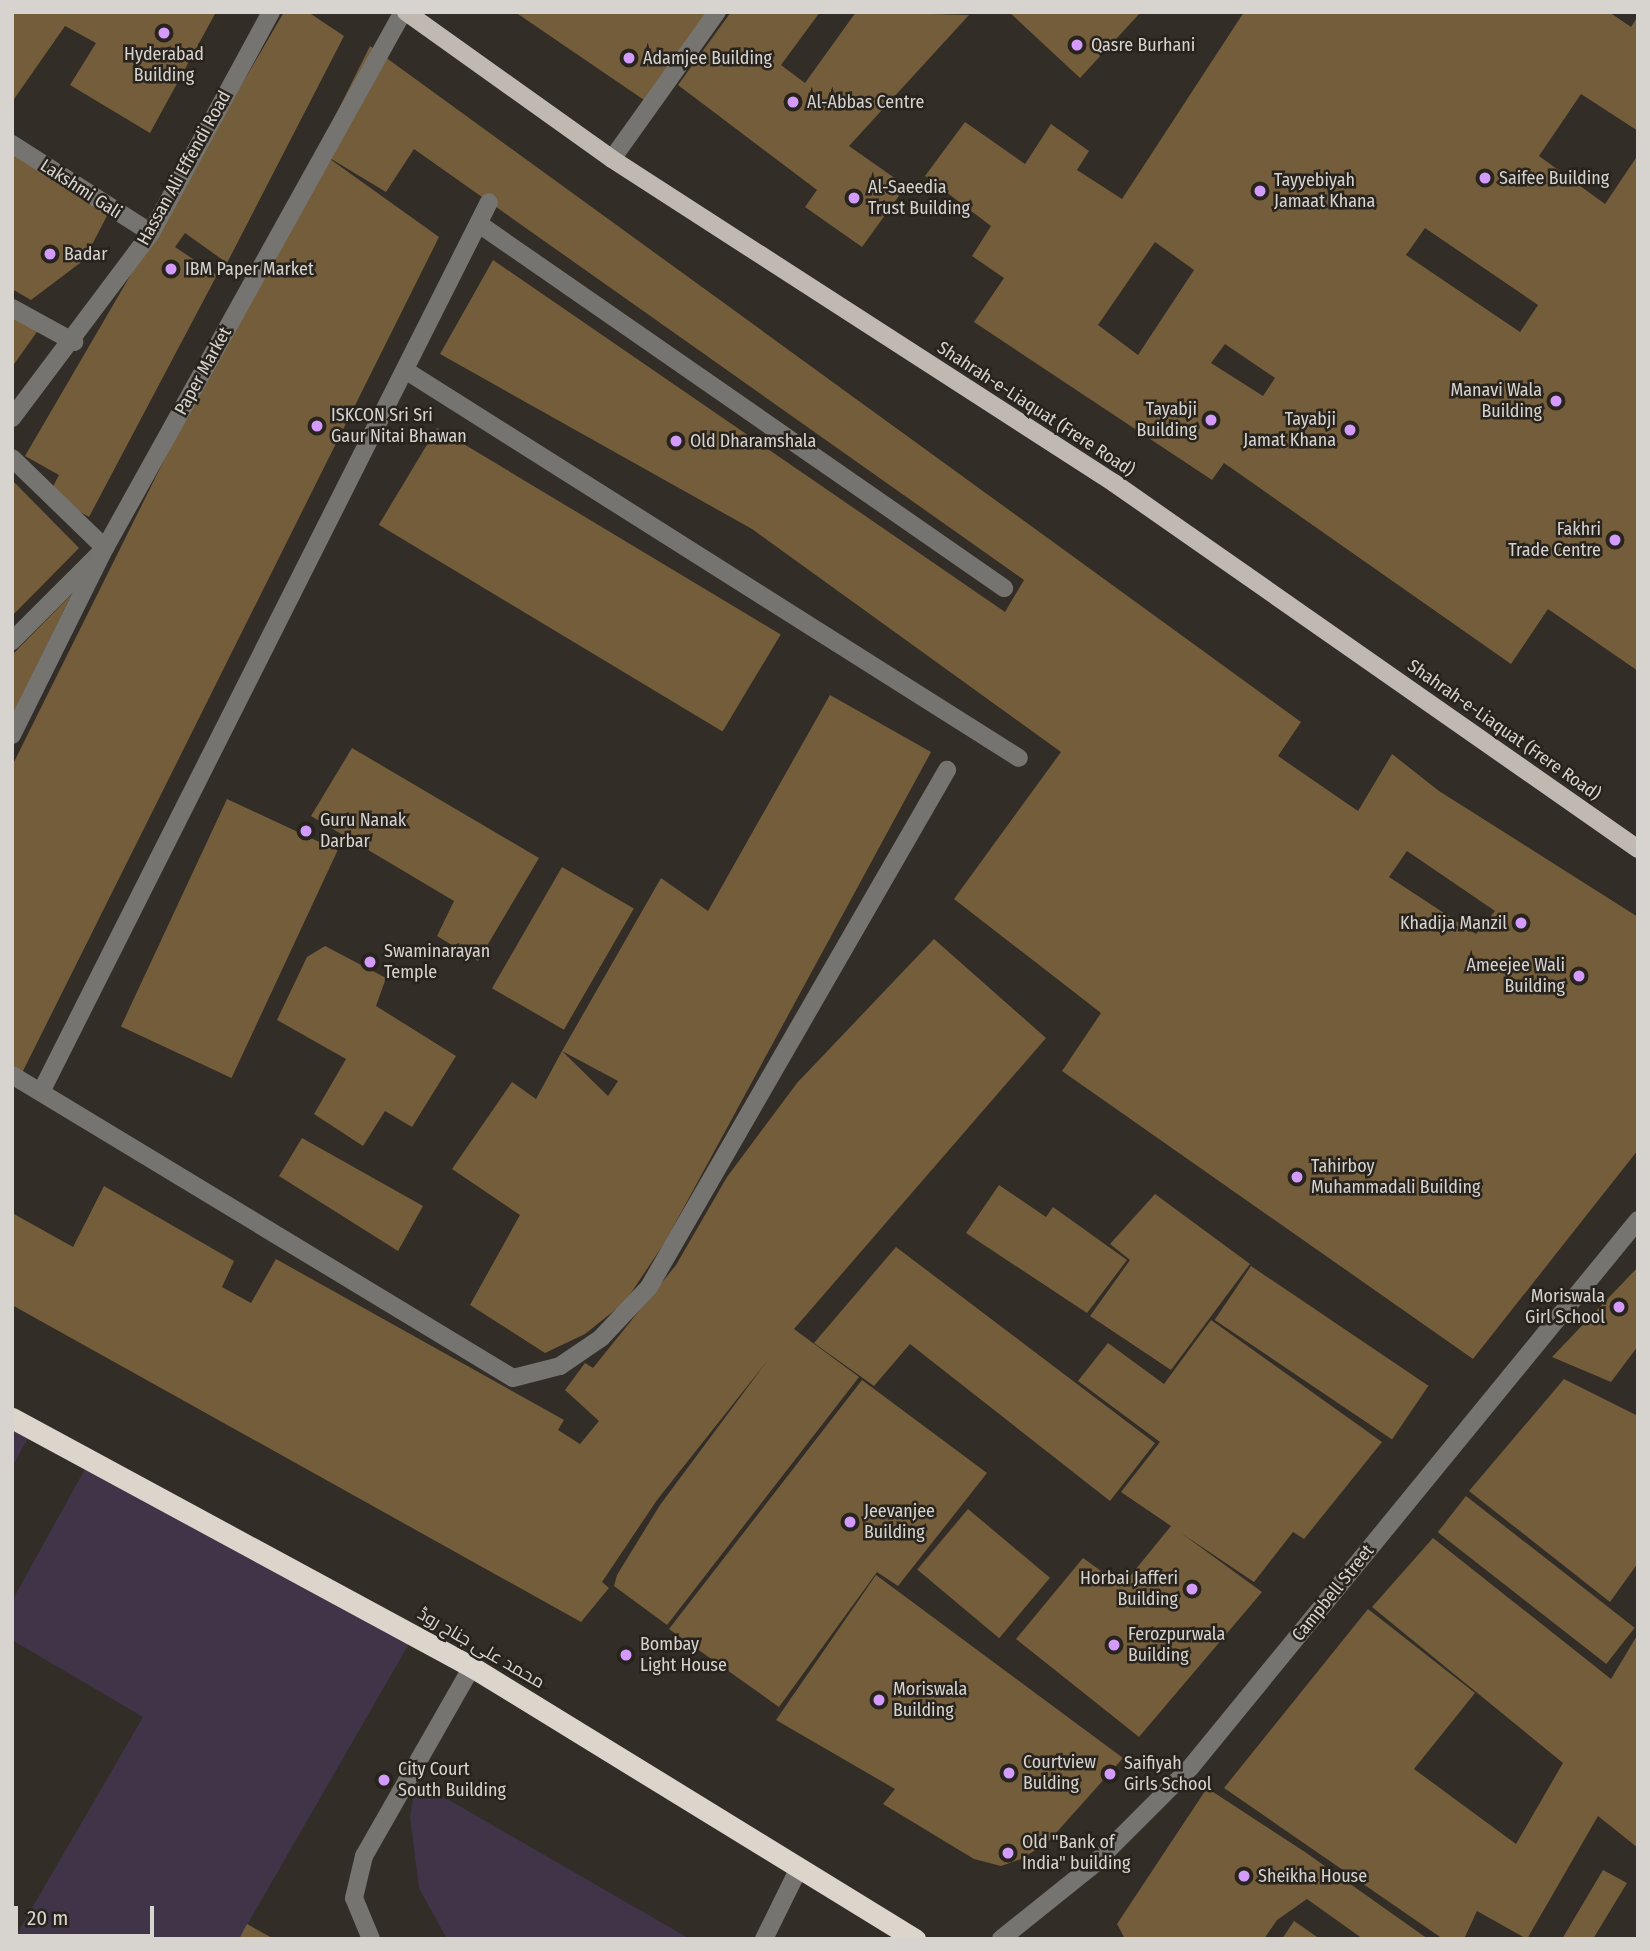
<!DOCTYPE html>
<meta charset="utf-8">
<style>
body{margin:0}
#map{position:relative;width:1650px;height:1951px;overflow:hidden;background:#322d26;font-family:"Fira Sans Condensed",Cairo,sans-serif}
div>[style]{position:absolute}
.green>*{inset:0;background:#403449}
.building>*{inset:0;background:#745d3b;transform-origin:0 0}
.minor>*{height:18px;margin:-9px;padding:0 9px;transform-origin:9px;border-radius:9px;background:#767470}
.major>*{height:18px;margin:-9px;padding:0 9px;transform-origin:9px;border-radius:9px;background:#bfb9b2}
.highway>*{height:21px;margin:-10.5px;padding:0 10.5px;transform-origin:10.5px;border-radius:10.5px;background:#dbd5cc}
.dots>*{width:19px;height:19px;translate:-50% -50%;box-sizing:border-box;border:4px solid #28231c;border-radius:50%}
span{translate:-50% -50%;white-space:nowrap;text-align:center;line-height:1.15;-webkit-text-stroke:5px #28231c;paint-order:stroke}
.poi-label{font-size:18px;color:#d7d4d0}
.left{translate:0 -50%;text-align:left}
.right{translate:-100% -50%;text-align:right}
.street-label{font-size:18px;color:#d7d4d0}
.frame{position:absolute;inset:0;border:14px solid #d7d4d0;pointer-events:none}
.scale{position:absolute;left:14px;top:1906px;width:140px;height:32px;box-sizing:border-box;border:4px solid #d7d4d0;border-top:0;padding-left:9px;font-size:21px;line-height:24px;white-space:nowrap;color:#d7d4d0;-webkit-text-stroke:5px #28231c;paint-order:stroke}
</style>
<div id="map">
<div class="green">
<i style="clip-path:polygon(12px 1418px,33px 1429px,12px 1467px)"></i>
<i style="clip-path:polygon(90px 1460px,414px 1635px,239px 1939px,14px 1939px,143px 1717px,12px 1640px,12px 1601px)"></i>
<i style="clip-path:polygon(416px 1781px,690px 1939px,447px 1939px,419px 1888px,410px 1817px)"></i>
</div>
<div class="building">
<i style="clip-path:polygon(12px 12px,216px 12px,150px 133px,70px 85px,96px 43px,65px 26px,12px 102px)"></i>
<i style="clip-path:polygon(284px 12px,308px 12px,344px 36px,227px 263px,185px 233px,175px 247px,217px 275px,89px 517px,49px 494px,59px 475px,25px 456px)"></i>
<i style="clip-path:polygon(515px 12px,709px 12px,647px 102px)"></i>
<i style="clip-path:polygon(731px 12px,820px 12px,781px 65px,805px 83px,856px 12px,969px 15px,849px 146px,906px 186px,862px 247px,805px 207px,817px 190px,678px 85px)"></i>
<i style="clip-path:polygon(1009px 12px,1141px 12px,1080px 78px)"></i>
<i style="clip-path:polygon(evenodd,1244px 12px,1609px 12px,1631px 27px,1638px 16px,1638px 131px,1581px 94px,1539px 156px,1605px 204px,1638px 155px,1638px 671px,1548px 609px,1511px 664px,1224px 463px,1212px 480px,974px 322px,1004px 278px,972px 256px,991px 226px,925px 176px,965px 122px,1025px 164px,1051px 124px,1089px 151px,1077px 170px,1122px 199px,1244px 12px,1425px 228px,1538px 305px,1520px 332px,1406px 255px,1425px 228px,1244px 12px,1155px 242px,1194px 270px,1138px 355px,1098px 325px,1155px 242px,1244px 12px,1225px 344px,1275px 378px,1263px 396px,1211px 363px,1225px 344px)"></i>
<i style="clip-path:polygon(evenodd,370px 46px,1301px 722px,1278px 756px,1358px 811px,1392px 754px,1439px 791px,1638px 917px,1638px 1150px,1473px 1359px,1062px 1071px,1101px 1013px,954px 899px,1061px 752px,752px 529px,440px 354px,493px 260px,1005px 612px,1024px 580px,414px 149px,386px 192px,323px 154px,439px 237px,19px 1079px,12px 1075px,12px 766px,370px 46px,1407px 851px,1495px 911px,1476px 934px,1389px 877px,1407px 851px)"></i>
<i style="clip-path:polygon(12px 149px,110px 210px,84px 260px,31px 300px,12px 289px)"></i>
<i style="clip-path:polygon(12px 315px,39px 329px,12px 367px)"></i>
<i style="left:437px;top:428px;width:401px;height:113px;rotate:31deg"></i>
<i style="clip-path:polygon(12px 480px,79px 548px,12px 616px)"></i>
<i style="clip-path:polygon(72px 594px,12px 716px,12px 655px)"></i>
<i style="clip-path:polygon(830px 695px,931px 752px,665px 1242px,625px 1302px,585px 1334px,545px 1353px,470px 1305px,520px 1215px,452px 1169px,512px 1082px,536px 1099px,562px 1051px,608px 1096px,618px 1081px,562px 1051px,661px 878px,708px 911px)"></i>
<i style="clip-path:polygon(352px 748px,539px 858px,478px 961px,437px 936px,454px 901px,311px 816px)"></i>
<i style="left:227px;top:799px;width:122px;height:251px;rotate:25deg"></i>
<i style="left:562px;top:867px;width:83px;height:140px;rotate:30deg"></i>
<i style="clip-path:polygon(934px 939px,1046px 1038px,794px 1329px,859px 1377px,667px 1625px,614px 1586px,617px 1575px,660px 1505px,768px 1360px,657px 1500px,602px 1582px,609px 1588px,581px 1622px,12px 1305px,14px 1214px,73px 1247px,104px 1186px,234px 1261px,222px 1287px,251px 1303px,276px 1259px,564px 1420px,558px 1430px,580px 1444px,599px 1421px,565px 1390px,585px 1363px,593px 1368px,676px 1265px,727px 1177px,797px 1083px)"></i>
<i style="clip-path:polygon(325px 946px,386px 978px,376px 1006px,456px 1056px,412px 1127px,385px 1111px,363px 1146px,314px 1114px,346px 1059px,277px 1020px,307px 957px)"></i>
<i style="clip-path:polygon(302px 1138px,423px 1206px,398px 1251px,279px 1176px)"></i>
<i style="clip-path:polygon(999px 1185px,1046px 1217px,1053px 1207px,1127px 1260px,1087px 1313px,966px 1233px)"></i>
<i style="clip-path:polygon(1155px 1194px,1250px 1264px,1171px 1370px,1090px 1316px,1130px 1260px,1110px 1244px)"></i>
<i style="clip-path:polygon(896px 1247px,1155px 1443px,1110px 1501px,910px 1344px,874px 1386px,814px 1343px)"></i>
<i style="left:1251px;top:1266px;width:214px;height:65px;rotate:34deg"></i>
<i style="clip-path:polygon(1638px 1267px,1638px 1346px,1611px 1382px,1552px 1357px)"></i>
<i style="clip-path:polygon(1211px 1320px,1382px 1442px,1304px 1539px,1293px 1532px,1254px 1582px,1181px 1533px,1262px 1592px,1139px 1737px,1016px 1639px,1083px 1558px,1122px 1586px,1171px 1526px,1121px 1492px,1160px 1442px,1078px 1381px,1108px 1343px,1164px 1384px)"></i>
<i style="clip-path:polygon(1564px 1379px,1638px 1416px,1638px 1563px,1610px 1602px,1469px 1491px)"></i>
<i style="clip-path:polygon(862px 1380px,987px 1473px,898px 1586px,877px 1572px,779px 1707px,669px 1629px)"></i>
<i style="left:1466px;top:1496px;width:214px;height:46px;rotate:38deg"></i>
<i style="left:968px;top:1509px;width:107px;height:79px;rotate:40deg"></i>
<i style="clip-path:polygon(1433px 1538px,1611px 1679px,1638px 1634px,1638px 1848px,1598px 1816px,1527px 1939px,1477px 1911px,1464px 1939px,1443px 1939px,1224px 1788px,1368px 1609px,1475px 1693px,1414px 1769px,1516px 1844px,1563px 1763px,1372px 1607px)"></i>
<i style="clip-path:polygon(876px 1575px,1123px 1758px,1047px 1843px,1021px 1859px,1001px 1866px,974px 1859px,883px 1804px,895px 1789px,776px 1720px)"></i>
<i style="clip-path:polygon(1207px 1788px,1305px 1852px,1428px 1939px,1363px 1939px,1307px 1899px,1277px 1920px,1264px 1939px,1125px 1939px,1117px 1924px)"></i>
<i style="clip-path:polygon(1603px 1870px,1627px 1883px,1593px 1939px,1562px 1939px)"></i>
<i style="clip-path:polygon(1294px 1921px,1320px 1939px,1282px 1939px)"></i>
<i style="clip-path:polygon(247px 1924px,274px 1939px,239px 1939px)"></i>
</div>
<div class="minor">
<i style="left:12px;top:144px;width:165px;rotate:32.6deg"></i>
<i style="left:612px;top:159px;width:181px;rotate:-54.5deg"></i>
<i style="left:479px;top:224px;width:639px;rotate:34.73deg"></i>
<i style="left:12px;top:308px;width:71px;rotate:28.7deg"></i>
<i style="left:405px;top:370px;width:726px;rotate:32.29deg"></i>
<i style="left:12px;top:418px;width:231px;rotate:-53.1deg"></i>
<i style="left:151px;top:233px;width:251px;rotate:-61.5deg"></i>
<i style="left:12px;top:458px;width:129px;rotate:44.1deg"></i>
<i style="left:105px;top:548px;width:132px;rotate:135deg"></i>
<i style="left:12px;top:735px;width:209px;rotate:-63.6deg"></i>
<i style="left:105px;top:548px;width:613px;rotate:-60.93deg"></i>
<i style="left:12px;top:1075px;width:585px;rotate:31.17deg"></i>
<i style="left:513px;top:1378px;width:49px;rotate:-14.3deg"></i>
<i style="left:560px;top:1366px;width:50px;rotate:-34.3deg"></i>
<i style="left:601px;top:1338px;width:70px;rotate:-46.7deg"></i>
<i style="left:649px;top:1287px;width:597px;rotate:-60.04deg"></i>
<i style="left:41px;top:1092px;width:996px;rotate:-63.28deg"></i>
<i style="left:371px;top:1939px;width:44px;rotate:-112.5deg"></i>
<i style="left:354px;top:1898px;width:43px;rotate:-76.6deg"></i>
<i style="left:364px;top:1856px;width:218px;rotate:-60.3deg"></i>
<i style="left:764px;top:1939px;width:77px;rotate:-63.8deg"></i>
<i style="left:1001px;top:1939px;width:115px;rotate:-38.7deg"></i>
<i style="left:1091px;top:1867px;width:140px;rotate:-45deg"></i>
<i style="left:1190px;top:1768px;width:708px;rotate:-50.73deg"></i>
</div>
<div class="major">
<i style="left:406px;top:12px;width:253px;rotate:35.5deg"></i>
<i style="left:612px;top:159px;width:597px;rotate:32.84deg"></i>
<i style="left:1114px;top:483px;width:639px;rotate:34.93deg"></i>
</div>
<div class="highway">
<i style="left:12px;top:1418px;width:523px;rotate:28.43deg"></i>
<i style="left:472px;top:1667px;width:520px;rotate:31.55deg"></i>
</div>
<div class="dots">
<i style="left:164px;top:33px;background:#d39cfc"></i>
<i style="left:1077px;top:45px;background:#d39cfc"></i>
<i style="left:629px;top:58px;background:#d39cfc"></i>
<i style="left:793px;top:102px;background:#d39cfc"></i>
<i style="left:1485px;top:178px;background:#d39cfc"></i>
<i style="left:1260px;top:191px;background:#d39cfc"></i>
<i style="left:854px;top:198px;background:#d39cfc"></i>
<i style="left:50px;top:254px;background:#d39cfc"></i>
<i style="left:171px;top:269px;background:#d39cfc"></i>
<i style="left:1556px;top:401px;background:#d39cfc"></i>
<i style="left:1211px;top:420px;background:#d39cfc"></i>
<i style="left:317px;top:426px;background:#d39cfc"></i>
<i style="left:1350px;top:430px;background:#d39cfc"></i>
<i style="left:676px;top:441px;background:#d39cfc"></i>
<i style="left:1615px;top:540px;background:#d39cfc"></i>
<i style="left:306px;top:831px;background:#d39cfc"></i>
<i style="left:1521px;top:923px;background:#d39cfc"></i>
<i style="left:370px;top:962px;background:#d39cfc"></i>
<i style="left:1579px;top:976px;background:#d39cfc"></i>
<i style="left:1297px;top:1177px;background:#d39cfc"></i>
<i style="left:1619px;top:1307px;background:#d39cfc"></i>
<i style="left:850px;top:1522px;background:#d39cfc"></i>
<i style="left:1192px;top:1589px;background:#d39cfc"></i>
<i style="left:1114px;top:1645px;background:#d39cfc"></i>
<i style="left:626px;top:1655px;background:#d39cfc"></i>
<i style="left:879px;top:1700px;background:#d39cfc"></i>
<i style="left:1009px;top:1773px;background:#d39cfc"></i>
<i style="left:1110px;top:1774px;background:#d39cfc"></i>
<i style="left:384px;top:1780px;background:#d39cfc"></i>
<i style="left:1008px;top:1853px;background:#d39cfc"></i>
<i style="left:1244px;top:1876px;background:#d39cfc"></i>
</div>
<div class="poi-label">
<span class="left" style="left:1091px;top:45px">Qasre Burhani</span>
<span style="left:164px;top:65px">Hyderabad<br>Building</span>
<span class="left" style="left:643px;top:58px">Adamjee Building</span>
<span class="left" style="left:807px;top:102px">Al-Abbas Centre</span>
<span class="left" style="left:1499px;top:178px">Saifee Building</span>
<span class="left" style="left:1274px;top:191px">Tayyebiyah<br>Jamaat Khana</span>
<span class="left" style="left:868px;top:198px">Al-Saeedia<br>Trust Building</span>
<span class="left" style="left:64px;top:254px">Badar</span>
<span class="left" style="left:185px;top:269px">IBM Paper Market</span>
<span class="right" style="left:1542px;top:401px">Manavi Wala<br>Building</span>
<span class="right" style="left:1197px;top:420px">Tayabji<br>Building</span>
<span class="left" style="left:331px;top:426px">ISKCON Sri Sri<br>Gaur Nitai Bhawan</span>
<span class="right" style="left:1336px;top:430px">Tayabji<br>Jamat Khana</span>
<span class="left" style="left:690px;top:441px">Old Dharamshala</span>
<span class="right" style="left:1601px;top:540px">Fakhri<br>Trade Centre</span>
<span class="left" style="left:320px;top:831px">Guru Nanak<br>Darbar</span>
<span class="right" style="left:1507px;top:923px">Khadija Manzil</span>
<span class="left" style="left:384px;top:962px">Swaminarayan<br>Temple</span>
<span class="right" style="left:1565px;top:976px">Ameejee Wali<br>Building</span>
<span class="left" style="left:1311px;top:1177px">Tahirboy<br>Muhammadali Building</span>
<span class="right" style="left:1605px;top:1307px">Moriswala<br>Girl School</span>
<span class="left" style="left:864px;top:1522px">Jeevanjee<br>Building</span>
<span class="right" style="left:1178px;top:1589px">Horbai Jafferi<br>Building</span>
<span class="left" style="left:1128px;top:1645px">Ferozpurwala<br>Building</span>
<span class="left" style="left:640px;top:1655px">Bombay<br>Light House</span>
<span class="left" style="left:893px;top:1700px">Moriswala<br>Building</span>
<span class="left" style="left:1023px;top:1773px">Courtview<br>Bulding</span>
<span class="left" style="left:1124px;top:1774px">Saifiyah<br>Girls School</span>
<span class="left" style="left:398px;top:1780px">City Court<br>South Building</span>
<span class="left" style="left:1022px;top:1853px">Old "Bank of<br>India" building</span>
<span class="left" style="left:1258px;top:1876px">Sheikha House</span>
</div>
<div class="street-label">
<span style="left:184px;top:168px;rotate:-61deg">Hassan Ali Effendi Road</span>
<span style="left:81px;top:189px;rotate:33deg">Lakshmi Gali</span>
<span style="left:203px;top:371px;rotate:-61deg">Paper Market</span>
<span style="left:1036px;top:409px;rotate:33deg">Shahrah-e-Liaquat (Frere Road)</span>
<span style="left:1504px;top:730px;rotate:35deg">Shahrah-e-Liaquat (Frere Road)</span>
<span style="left:1333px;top:1593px;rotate:-51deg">Campbell Street</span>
<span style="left:481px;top:1648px;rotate:30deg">محمد علی جناح روڈ</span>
</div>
<div class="frame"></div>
<div class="scale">20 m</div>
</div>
